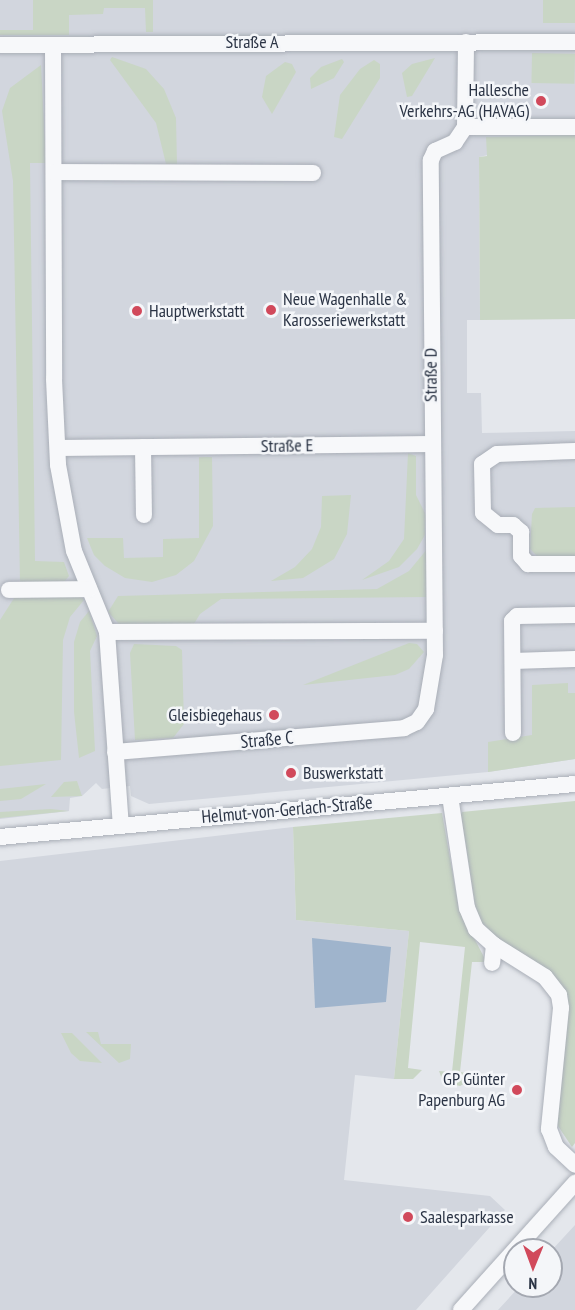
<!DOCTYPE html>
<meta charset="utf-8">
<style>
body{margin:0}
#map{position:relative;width:575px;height:1310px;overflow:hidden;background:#e4e7ec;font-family:"PT Sans Narrow",sans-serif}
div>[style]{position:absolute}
.built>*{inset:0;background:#d2d6de}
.green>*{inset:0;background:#c9d6c5;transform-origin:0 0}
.water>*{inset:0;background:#9fb4cc}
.roads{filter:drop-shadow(0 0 2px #a9aeb7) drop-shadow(0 0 2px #a9aeb7)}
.minor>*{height:16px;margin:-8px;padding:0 8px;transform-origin:8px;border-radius:8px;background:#f7f8fa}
.dots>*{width:16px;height:16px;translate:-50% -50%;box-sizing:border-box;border:3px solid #f4f6f9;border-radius:50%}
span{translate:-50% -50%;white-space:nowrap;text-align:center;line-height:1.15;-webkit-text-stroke:5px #f4f6f9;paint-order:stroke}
.street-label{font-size:18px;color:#2b3445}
.poi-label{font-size:18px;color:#2b3445}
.right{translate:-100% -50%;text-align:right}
.left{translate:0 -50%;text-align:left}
.north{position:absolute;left:503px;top:1238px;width:60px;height:60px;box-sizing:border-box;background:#f4f6f9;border:2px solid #a4a8b1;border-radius:50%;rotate:181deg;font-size:16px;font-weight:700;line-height:24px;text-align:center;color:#2b3445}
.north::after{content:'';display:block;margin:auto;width:21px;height:27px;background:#d1495b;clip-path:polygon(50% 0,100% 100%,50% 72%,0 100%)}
</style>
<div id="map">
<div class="built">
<i style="clip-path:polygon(0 0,575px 0,575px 135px,479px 157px,480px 320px,467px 320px,467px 393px,481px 393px,482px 433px,575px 431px,575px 759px,488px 772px,149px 804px,131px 796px,130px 786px,102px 789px,96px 783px,82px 796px,70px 798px,69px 811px,0 819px)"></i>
<i style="clip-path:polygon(293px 827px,296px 920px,409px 931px,394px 1079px,355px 1075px,344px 1180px,490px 1196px,505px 1210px,416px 1310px,0 1310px,0 861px)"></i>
<i style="clip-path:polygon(575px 1225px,575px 1310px,498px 1310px,520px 1286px,551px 1286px,551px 1251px)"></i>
</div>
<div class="green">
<i style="clip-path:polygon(33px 0,153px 0,153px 32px,146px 32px,145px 8px,104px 8px,103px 14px,69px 15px,69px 35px,0 35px,0 30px,33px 30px)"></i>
<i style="left:543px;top:0;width:32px;height:23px"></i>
<i style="left:532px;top:53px;width:43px;height:30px;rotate:1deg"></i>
<i style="clip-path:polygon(112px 57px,146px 69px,164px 89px,176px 118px,177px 164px,166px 164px,156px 123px,110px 60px)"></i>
<i style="clip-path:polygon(435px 58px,412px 96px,407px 97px,402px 73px,412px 64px)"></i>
<i style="clip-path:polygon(342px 59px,344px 62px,334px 78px,311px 89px,310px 78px,321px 67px)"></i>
<i style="clip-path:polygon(374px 60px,380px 64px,380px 78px,342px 139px,334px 137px,340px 95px,360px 69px)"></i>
<i style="clip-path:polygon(285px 62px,292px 64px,296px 72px,272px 114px,262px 97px,266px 76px)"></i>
<i style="clip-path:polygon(41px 65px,46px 163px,30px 163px,35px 561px,64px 562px,69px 576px,63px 583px,20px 582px,13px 181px,2px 111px,10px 88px)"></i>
<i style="clip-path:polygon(575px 135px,575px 319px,480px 320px,479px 157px,487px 156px,486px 137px)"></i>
<i style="clip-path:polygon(408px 453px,416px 456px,416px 495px,426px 515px,425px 535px,417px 549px,399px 567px,362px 580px,389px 561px,404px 539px)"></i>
<i style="clip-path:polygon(199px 457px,212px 457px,213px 526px,194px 561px,176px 575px,152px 582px,125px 578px,105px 566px,94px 555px,87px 538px,123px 538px,124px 558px,163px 557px,163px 539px,199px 538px)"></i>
<i style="clip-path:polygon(351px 495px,347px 534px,334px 559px,303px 578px,271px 581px,295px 567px,312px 549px,321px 527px,322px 496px)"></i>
<i style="clip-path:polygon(575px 507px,575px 558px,539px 558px,530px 549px,532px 514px,535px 508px)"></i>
<i style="clip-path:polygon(428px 548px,428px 597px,221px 599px,200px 614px,192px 627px,119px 624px,108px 612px,118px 596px,377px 589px,409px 571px)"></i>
<i style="clip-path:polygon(16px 595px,81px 596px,84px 600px,70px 617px,63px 640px,61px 760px,0 766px,0 620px)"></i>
<i style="clip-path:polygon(89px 611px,97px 636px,90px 651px,95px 751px,79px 758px,74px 712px,74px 642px,80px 622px)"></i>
<i style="clip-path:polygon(409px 643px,417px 644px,424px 652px,409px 669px,395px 675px,303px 685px)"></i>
<i style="clip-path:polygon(134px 644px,176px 646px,182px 650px,184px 724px,173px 738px,135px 740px,130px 653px)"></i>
<i style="clip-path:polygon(568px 683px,568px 693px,575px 693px,575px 759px,488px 772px,488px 742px,532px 735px,532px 685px)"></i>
<i style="clip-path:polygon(77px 781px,82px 796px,51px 797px,64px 782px)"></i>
<i style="clip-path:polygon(46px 784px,21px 799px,0 801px,0 789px)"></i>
<i style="clip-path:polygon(575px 801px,575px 1143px,572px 1147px,556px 1123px,567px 1008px,481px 922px,475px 905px,461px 815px,462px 812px)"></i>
<i style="clip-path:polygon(51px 809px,69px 811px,0 818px,0 812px)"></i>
<i style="clip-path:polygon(442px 813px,459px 909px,485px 959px,485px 962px,472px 962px,460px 1072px,473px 1074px,471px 1080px,460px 1086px,443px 1082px,439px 1071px,452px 1072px,465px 947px,420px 942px,408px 1068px,422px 1070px,413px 1079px,394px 1079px,409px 931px,296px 920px,293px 827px)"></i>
<i style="clip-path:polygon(86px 1032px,98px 1032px,101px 1044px,131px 1044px,130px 1059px,119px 1063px)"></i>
<i style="clip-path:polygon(61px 1033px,72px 1033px,102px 1063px,80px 1061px,71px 1053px)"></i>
</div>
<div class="water">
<i style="clip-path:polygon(312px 938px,391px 947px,386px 1002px,315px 1008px)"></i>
</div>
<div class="roads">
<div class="minor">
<i style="left:0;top:45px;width:575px;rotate:-0.3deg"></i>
<i style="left:53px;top:45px;width:334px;rotate:89.8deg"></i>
<i style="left:54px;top:379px;width:86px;rotate:87.3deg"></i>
<i style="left:58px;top:465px;width:87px;rotate:79.5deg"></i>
<i style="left:74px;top:551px;width:87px;rotate:67.8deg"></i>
<i style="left:107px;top:632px;width:194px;rotate:85.9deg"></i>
<i style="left:465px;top:127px;width:110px"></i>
<i style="left:54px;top:172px;width:259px;rotate:0.2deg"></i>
<i style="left:143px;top:447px;width:68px;rotate:89.2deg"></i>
<i style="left:58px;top:448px;width:374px;rotate:-0.6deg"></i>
<i style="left:575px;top:451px;width:78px;rotate:177.8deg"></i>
<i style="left:497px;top:454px;width:18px;rotate:146deg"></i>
<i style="left:482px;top:464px;width:49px;rotate:88.8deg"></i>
<i style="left:483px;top:513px;width:19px;rotate:39deg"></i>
<i style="left:498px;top:525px;width:15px"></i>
<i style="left:513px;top:525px;width:11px;rotate:41deg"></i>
<i style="left:521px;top:532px;width:24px;rotate:90deg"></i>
<i style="left:521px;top:556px;width:11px;rotate:49deg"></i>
<i style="left:528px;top:564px;width:47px"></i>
<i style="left:9px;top:590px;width:80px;rotate:-0.7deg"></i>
<i style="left:107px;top:632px;width:328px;rotate:-0.2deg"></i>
<i style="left:513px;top:661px;width:62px;rotate:-1.8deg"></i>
<i style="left:513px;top:733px;width:112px;rotate:-90.5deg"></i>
<i style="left:512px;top:621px;width:7px;rotate:-45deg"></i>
<i style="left:517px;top:616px;width:58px;rotate:-1deg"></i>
<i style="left:115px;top:752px;width:290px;rotate:-4.7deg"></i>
<i style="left:404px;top:728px;width:14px;rotate:-25deg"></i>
<i style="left:417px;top:722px;width:16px;rotate:-55deg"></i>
<i style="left:426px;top:709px;width:55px;rotate:-80.5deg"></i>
<i style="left:435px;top:655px;width:495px;rotate:-90.5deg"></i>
<i style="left:431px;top:160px;width:10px;rotate:-66deg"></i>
<i style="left:435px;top:151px;width:22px;rotate:-24deg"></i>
<i style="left:455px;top:142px;width:18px;rotate:-56deg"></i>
<i style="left:465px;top:127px;width:85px;rotate:-89.3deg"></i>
<i style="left:450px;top:796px;width:113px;rotate:81.4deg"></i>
<i style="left:467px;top:908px;width:23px;rotate:67deg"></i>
<i style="left:476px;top:929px;width:24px;rotate:42deg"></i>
<i style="left:494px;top:945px;width:18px;rotate:96deg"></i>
<i style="left:0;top:837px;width:577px;rotate:-5.27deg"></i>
<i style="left:494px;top:945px;width:60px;rotate:32.1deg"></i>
<i style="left:545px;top:977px;width:23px;rotate:52deg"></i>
<i style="left:559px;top:995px;width:13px;rotate:81deg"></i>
<i style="left:561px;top:1008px;width:122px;rotate:95.7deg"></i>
<i style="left:549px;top:1129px;width:19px;rotate:69deg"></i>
<i style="left:556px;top:1147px;width:26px;rotate:43deg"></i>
<i style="left:461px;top:1310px;width:171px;rotate:-48.1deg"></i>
</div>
</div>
<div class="dots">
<i style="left:541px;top:101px;background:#d1495b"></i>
<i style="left:271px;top:310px;background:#d1495b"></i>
<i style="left:137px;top:311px;background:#d1495b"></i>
<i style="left:274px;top:715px;background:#d1495b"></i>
<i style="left:291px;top:773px;background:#d1495b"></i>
<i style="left:517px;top:1090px;background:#d1495b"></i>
<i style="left:408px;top:1217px;background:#d1495b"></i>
</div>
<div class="street-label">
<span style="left:252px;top:42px">Straße A</span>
<span style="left:431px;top:375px;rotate:-90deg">Straße D</span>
<span style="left:287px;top:446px;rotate:-1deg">Straße E</span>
<span style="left:267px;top:740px;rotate:-5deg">Straße C</span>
<span style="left:287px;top:810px;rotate:-5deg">Helmut-von-Gerlach-Straße</span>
</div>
<div class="poi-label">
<span class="right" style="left:529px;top:101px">Hallesche<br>Verkehrs-AG (HAVAG)</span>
<span class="left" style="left:283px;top:310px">Neue Wagenhalle &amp;<br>Karosseriewerkstatt</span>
<span class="left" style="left:149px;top:311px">Hauptwerkstatt</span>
<span class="right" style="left:262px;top:715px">Gleisbiegehaus</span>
<span class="left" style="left:303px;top:773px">Buswerkstatt</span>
<span class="right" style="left:505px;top:1090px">GP Günter<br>Papenburg AG</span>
<span class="left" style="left:420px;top:1217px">Saalesparkasse</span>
</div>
<div class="north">N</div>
</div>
